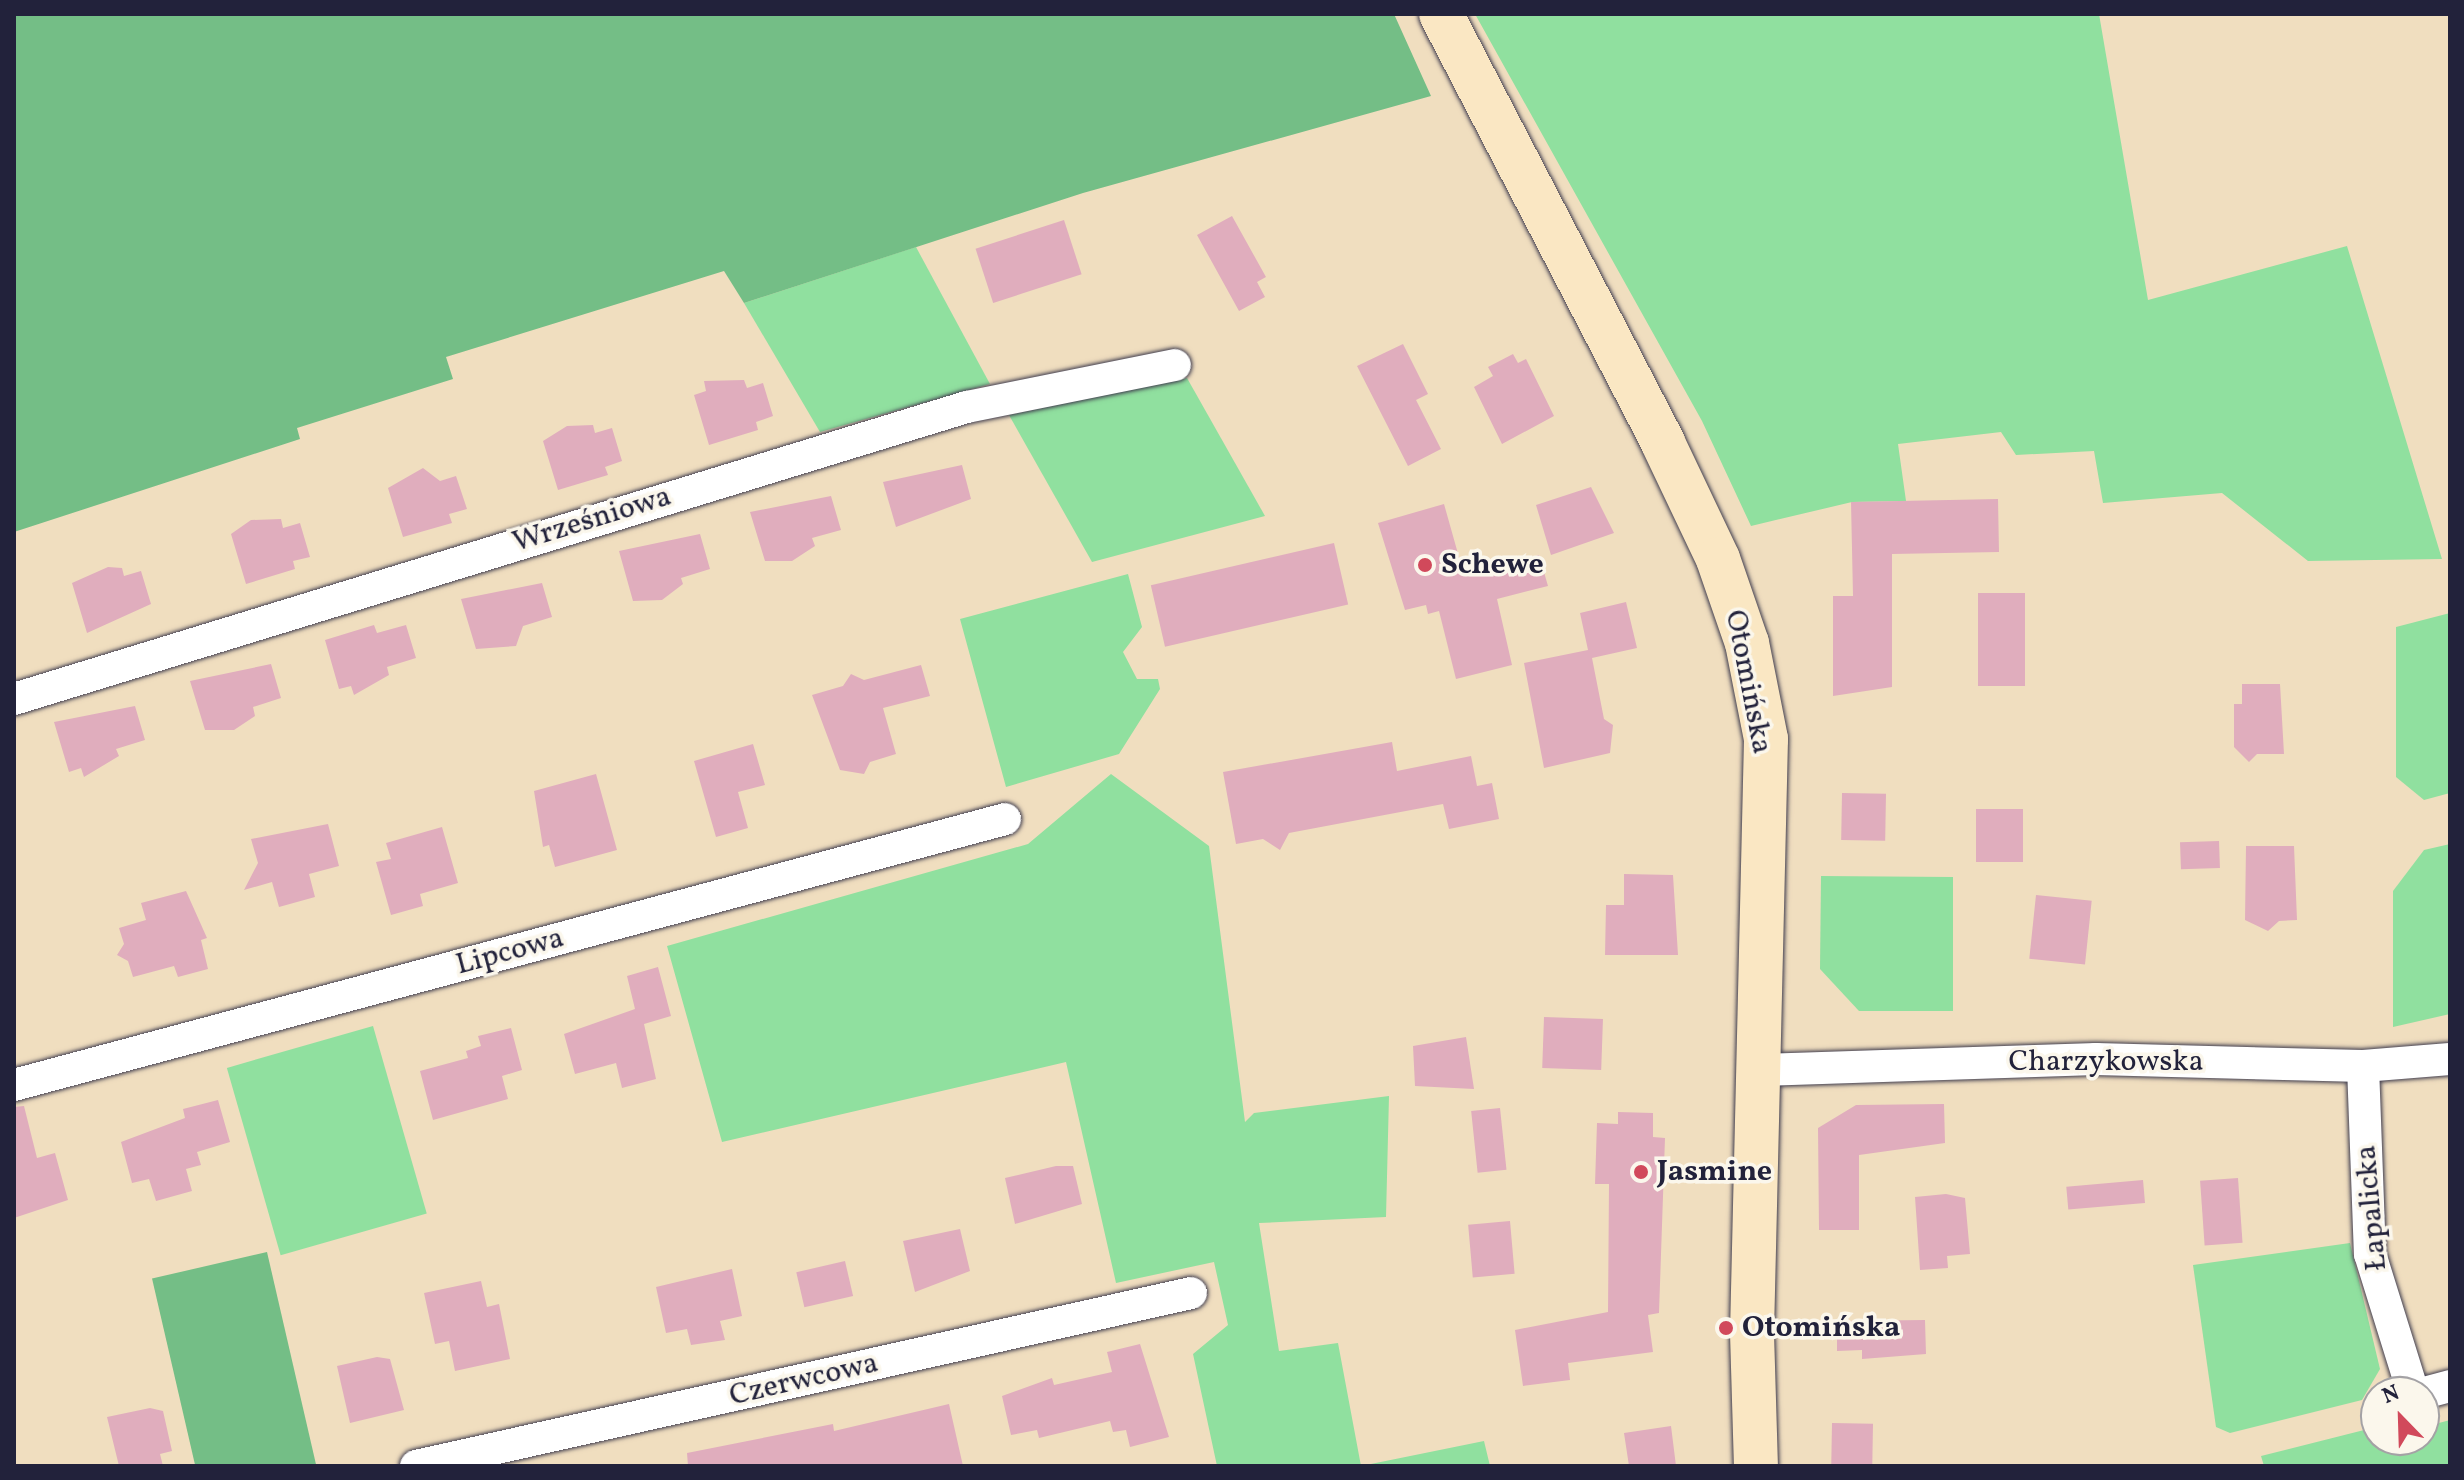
<!DOCTYPE html>
<meta charset="utf-8">
<style>
body{margin:0}
#map{position:relative;width:2464px;height:1480px;overflow:hidden;background:#f0debf;font-family:Vollkorn,serif}
div>[style]{position:absolute}
.green>*{inset:0;background:#90e09f;transform-origin:0 0}
.forest>*{inset:0;background:#74be86;transform-origin:0 0}
.building>*{inset:0;background:#e0adbd;transform-origin:0 0}
.roads{filter:drop-shadow(0 0 2px #413e4f) drop-shadow(0 0 2px #413e4f)}
.street>*{height:32px;margin:-16px;padding:0 16px;transform-origin:16px;border-radius:16px;background:#fff}
.secondary>*{height:44px;margin:-22px;padding:0 22px;transform-origin:22px;border-radius:22px;background:#fae7c3}
.dots>*{width:22px;height:22px;translate:-50% -50%;box-sizing:border-box;border:4px solid #fbf7ec;border-radius:50%}
span{translate:-50% -50%;white-space:nowrap;text-align:center;line-height:1.15;-webkit-text-stroke:7px #fbf7ec;paint-order:stroke}
.street-label{font-size:30px;color:#22223b}
.poi-label{font-size:30px;color:#22223b;font-weight:700}
.left{translate:0 -50%;text-align:left}
.frame{position:absolute;inset:0;border:16px solid #22223b;pointer-events:none}
.north{position:absolute;left:2360px;top:1376px;width:80px;height:80px;box-sizing:border-box;background:#fbf7ec;border:2px solid #a4a2a5;border-radius:50%;rotate:337deg;font-size:22px;font-weight:700;line-height:32px;text-align:center;color:#22223b}
.north::after{content:'';display:block;margin:auto;width:28px;height:36px;background:#d1495b;clip-path:polygon(50% 0,100% 100%,50% 72%,0 100%)}
</style>
<div id="map">
<div class="green">
<i style="clip-path:polygon(1475px 14px,2099px 14px,2148px 300px,2347px 246px,2442px 559px,2308px 561px,2222px 493px,2103px 503px,2094px 451px,2016px 455px,2001px 432px,1898px 444px,1906px 501px,1852px 502px,1751px 526px,1702px 421px)"></i>
<i style="clip-path:polygon(916px 247px,990px 384px,820px 432px,744px 303px)"></i>
<i style="clip-path:polygon(1187px 378px,1265px 516px,1092px 562px,1009px 415px)"></i>
<i style="clip-path:polygon(1128px 574px,1142px 627px,1123px 652px,1137px 679px,1158px 679px,1160px 689px,1119px 754px,1006px 787px,960px 619px)"></i>
<i style="clip-path:polygon(2450px 613px,2450px 793px,2424px 800px,2396px 777px,2396px 627px)"></i>
<i style="clip-path:polygon(1111px 774px,1209px 846px,1245px 1122px,1254px 1113px,1389px 1096px,1386px 1217px,1259px 1223px,1279px 1351px,1338px 1343px,1361px 1466px,1484px 1441px,1490px 1466px,1217px 1466px,1193px 1354px,1228px 1325px,1214px 1262px,1116px 1283px,1066px 1062px,722px 1142px,667px 946px,1028px 844px)"></i>
<i style="clip-path:polygon(2450px 844px,2450px 1014px,2393px 1027px,2393px 891px,2424px 850px)"></i>
<i style="clip-path:polygon(1821px 876px,1953px 877px,1953px 1011px,1859px 1011px,1820px 969px)"></i>
<i style="left:373px;top:1026px;width:195px;height:152px;rotate:74deg"></i>
<i style="clip-path:polygon(2350px 1243px,2380px 1369px,2362px 1400px,2230px 1433px,2216px 1427px,2193px 1265px)"></i>
<i style="clip-path:polygon(2450px 1420px,2450px 1466px,2264px 1466px,2261px 1456px,2376px 1427px,2376px 1440px,2424px 1440px,2424px 1427px)"></i>
</div>
<div class="forest">
<i style="clip-path:polygon(14px 14px,1394px 14px,1431px 96px,1083px 193px,744px 303px,724px 271px,446px 357px,453px 379px,297px 428px,300px 439px,14px 532px)"></i>
<i style="left:267px;top:1252px;width:218px;height:118px;rotate:77deg"></i>
</div>
<div class="building">
<i style="clip-path:polygon(1232px 216px,1266px 277px,1257px 282px,1265px 297px,1239px 311px,1197px 235px)"></i>
<i style="left:1064px;top:220px;width:57px;height:93px;rotate:72deg"></i>
<i style="clip-path:polygon(1403px 344px,1428px 394px,1416px 400px,1441px 449px,1408px 466px,1357px 366px)"></i>
<i style="clip-path:polygon(1513px 354px,1518px 363px,1526px 359px,1554px 416px,1502px 444px,1474px 387px,1493px 376px,1488px 367px)"></i>
<i style="clip-path:polygon(744px 380px,747px 388px,763px 383px,773px 416px,756px 422px,758px 430px,709px 445px,694px 395px,706px 391px,704px 381px)"></i>
<i style="clip-path:polygon(593px 425px,595px 433px,612px 428px,622px 461px,605px 467px,608px 475px,558px 490px,543px 441px,567px 426px)"></i>
<i style="clip-path:polygon(962px 465px,971px 499px,896px 527px,883px 482px)"></i>
<i style="clip-path:polygon(423px 468px,440px 481px,456px 476px,467px 509px,449px 514px,452px 523px,403px 537px,388px 488px)"></i>
<i style="clip-path:polygon(1591px 487px,1614px 533px,1551px 555px,1536px 505px)"></i>
<i style="clip-path:polygon(831px 496px,841px 530px,812px 538px,815px 546px,792px 561px,765px 561px,750px 512px)"></i>
<i style="clip-path:polygon(1998px 499px,1999px 552px,1892px 554px,1892px 687px,1833px 696px,1833px 596px,1853px 596px,1851px 502px)"></i>
<i style="clip-path:polygon(1444px 504px,1464px 575px,1539px 555px,1548px 586px,1497px 599px,1512px 665px,1456px 679px,1439px 611px,1428px 614px,1426px 605px,1405px 610px,1378px 523px)"></i>
<i style="clip-path:polygon(281px 519px,283px 528px,300px 523px,310px 557px,293px 561px,295px 569px,246px 584px,231px 534px,251px 520px)"></i>
<i style="clip-path:polygon(700px 534px,710px 569px,681px 578px,683px 584px,662px 600px,633px 601px,619px 551px)"></i>
<i style="left:1334px;top:543px;width:63px;height:188px;rotate:77deg"></i>
<i style="clip-path:polygon(108px 567px,122px 568px,124px 576px,141px 571px,151px 604px,87px 633px,72px 583px)"></i>
<i style="clip-path:polygon(542px 583px,552px 617px,523px 626px,516px 646px,476px 649px,461px 599px)"></i>
<i style="left:1978px;top:593px;width:47px;height:93px"></i>
<i style="clip-path:polygon(1626px 602px,1637px 648px,1592px 658px,1604px 719px,1613px 725px,1610px 753px,1544px 768px,1524px 663px,1588px 650px,1580px 613px)"></i>
<i style="clip-path:polygon(374px 625px,377px 633px,406px 625px,416px 658px,387px 667px,389px 675px,354px 695px,351px 686px,339px 689px,325px 640px)"></i>
<i style="clip-path:polygon(271px 664px,281px 698px,253px 707px,255px 716px,234px 730px,205px 730px,190px 681px)"></i>
<i style="clip-path:polygon(921px 665px,930px 696px,883px 708px,896px 754px,870px 762px,864px 774px,840px 770px,812px 695px,843px 686px,851px 674px,864px 680px)"></i>
<i style="clip-path:polygon(2242px 684px,2280px 684px,2284px 754px,2257px 754px,2249px 762px,2234px 747px,2234px 704px,2242px 704px)"></i>
<i style="clip-path:polygon(135px 706px,145px 740px,116px 749px,119px 756px,84px 777px,81px 768px,69px 772px,54px 722px)"></i>
<i style="clip-path:polygon(1392px 742px,1397px 771px,1471px 756px,1477px 786px,1492px 783px,1499px 819px,1449px 829px,1443px 804px,1289px 833px,1280px 850px,1263px 839px,1236px 844px,1223px 772px)"></i>
<i style="clip-path:polygon(753px 744px,765px 785px,738px 792px,748px 828px,716px 837px,694px 761px)"></i>
<i style="clip-path:polygon(596px 774px,617px 850px,555px 867px,549px 845px,543px 847px,534px 791px)"></i>
<i style="left:1842px;top:793px;width:44px;height:47px;rotate:1deg"></i>
<i style="left:1976px;top:809px;width:47px;height:53px"></i>
<i style="clip-path:polygon(328px 824px,339px 866px,309px 874px,315px 897px,279px 907px,272px 882px,244px 890px,258px 863px,251px 839px)"></i>
<i style="clip-path:polygon(442px 827px,458px 883px,420px 894px,423px 906px,391px 915px,376px 862px,391px 859px,386px 843px)"></i>
<i style="left:2219px;top:841px;width:27px;height:39px;rotate:88deg"></i>
<i style="clip-path:polygon(2246px 846px,2294px 846px,2297px 920px,2279px 921px,2268px 931px,2245px 920px)"></i>
<i style="clip-path:polygon(1624px 874px,1673px 875px,1678px 955px,1605px 955px,1606px 905px,1624px 905px)"></i>
<i style="clip-path:polygon(186px 891px,207px 938px,201px 940px,208px 969px,178px 977px,174px 966px,133px 977px,128px 961px,117px 955px,124px 944px,119px 928px,146px 920px,141px 903px)"></i>
<i style="left:2036px;top:895px;width:56px;height:64px;rotate:6deg"></i>
<i style="clip-path:polygon(658px 967px,671px 1016px,644px 1024px,656px 1079px,622px 1088px,616px 1063px,575px 1074px,564px 1034px,635px 1009px,627px 976px)"></i>
<i style="left:1544px;top:1017px;width:59px;height:51px;rotate:2deg"></i>
<i style="clip-path:polygon(511px 1028px,522px 1070px,502px 1076px,508px 1099px,433px 1120px,420px 1071px,468px 1058px,466px 1051px,481px 1046px,478px 1036px)"></i>
<i style="clip-path:polygon(1466px 1037px,1474px 1089px,1415px 1086px,1413px 1046px)"></i>
<i style="clip-path:polygon(218px 1100px,230px 1142px,197px 1152px,201px 1165px,186px 1169px,192px 1191px,156px 1201px,149px 1179px,132px 1183px,121px 1142px,185px 1118px,183px 1109px)"></i>
<i style="clip-path:polygon(1944px 1104px,1945px 1143px,1859px 1155px,1859px 1230px,1819px 1230px,1818px 1128px,1856px 1105px)"></i>
<i style="clip-path:polygon(24px 1106px,37px 1158px,55px 1153px,68px 1200px,14px 1218px,14px 1107px)"></i>
<i style="left:1500px;top:1108px;width:62px;height:29px;rotate:84deg"></i>
<i style="clip-path:polygon(1618px 1112px,1653px 1113px,1653px 1137px,1665px 1138px,1659px 1313px,1648px 1315px,1653px 1352px,1568px 1363px,1570px 1380px,1523px 1386px,1515px 1330px,1608px 1312px,1609px 1184px,1595px 1184px,1597px 1123px,1618px 1124px)"></i>
<i style="clip-path:polygon(1056px 1166px,1073px 1166px,1082px 1204px,1015px 1224px,1005px 1178px)"></i>
<i style="left:2238px;top:1178px;width:65px;height:38px;rotate:86deg"></i>
<i style="left:2143px;top:1180px;width:23px;height:77px;rotate:85deg"></i>
<i style="clip-path:polygon(1946px 1194px,1965px 1198px,1970px 1254px,1947px 1256px,1948px 1268px,1920px 1270px,1915px 1197px)"></i>
<i style="left:1510px;top:1221px;width:53px;height:42px;rotate:85deg"></i>
<i style="clip-path:polygon(960px 1229px,970px 1271px,915px 1292px,903px 1241px)"></i>
<i style="left:845px;top:1261px;width:36px;height:50px;rotate:77deg"></i>
<i style="clip-path:polygon(732px 1269px,742px 1316px,720px 1321px,725px 1340px,691px 1345px,687px 1329px,666px 1333px,656px 1287px)"></i>
<i style="clip-path:polygon(481px 1281px,487px 1307px,499px 1304px,510px 1359px,455px 1371px,449px 1341px,435px 1344px,424px 1293px)"></i>
<i style="clip-path:polygon(1925px 1320px,1926px 1354px,1862px 1359px,1862px 1350px,1837px 1351px,1837px 1321px)"></i>
<i style="clip-path:polygon(1140px 1344px,1169px 1437px,1130px 1447px,1126px 1430px,1113px 1432px,1110px 1421px,1039px 1438px,1037px 1430px,1011px 1435px,1002px 1396px,1052px 1378px,1054px 1385px,1112px 1372px,1107px 1352px)"></i>
<i style="clip-path:polygon(377px 1357px,390px 1359px,404px 1410px,350px 1423px,337px 1366px)"></i>
<i style="clip-path:polygon(949px 1404px,963px 1466px,688px 1466px,687px 1453px,833px 1424px,834px 1431px)"></i>
<i style="clip-path:polygon(150px 1408px,163px 1411px,172px 1451px,160px 1454px,163px 1466px,119px 1466px,107px 1417px)"></i>
<i style="left:1832px;top:1423px;width:41px;height:43px;rotate:1deg"></i>
<i style="clip-path:polygon(1671px 1426px,1676px 1466px,1629px 1466px,1624px 1433px)"></i>
</div>
<div class="roads">
<div class="street">
<i style="left:14px;top:699px;width:997px;rotate:-17.04deg"></i>
<i style="left:967px;top:407px;width:212px;rotate:-11.4deg"></i>
<i style="left:2363px;top:1066px;width:188px;rotate:87.9deg"></i>
<i style="left:2370px;top:1254px;width:145px;rotate:72.7deg"></i>
<i style="left:1761px;top:1070px;width:335px;rotate:-1.9deg"></i>
<i style="left:2096px;top:1059px;width:267px;rotate:1.5deg"></i>
<i style="left:2363px;top:1066px;width:87px;rotate:-4.6deg"></i>
<i style="left:14px;top:1085px;width:1026px;rotate:-15.02deg"></i>
<i style="left:2424px;top:1393px;width:27px;rotate:-15deg"></i>
<i style="left:416px;top:1466px;width:794px;rotate:-12.58deg"></i>
</div>
<div class="secondary">
<i style="left:1441px;top:14px;width:483px;rotate:62.6deg"></i>
<i style="left:1663px;top:443px;width:128px;rotate:64.6deg"></i>
<i style="left:1718px;top:559px;width:89px;rotate:71deg"></i>
<i style="left:1747px;top:643px;width:98px;rotate:78.8deg"></i>
<i style="left:1766px;top:739px;width:594px;rotate:91.35deg"></i>
<i style="left:1752px;top:1333px;width:133px;rotate:88.3deg"></i>
</div>
</div>
<div class="dots">
<i style="left:1425px;top:565px;background:#d1495b"></i>
<i style="left:1641px;top:1172px;background:#d1495b"></i>
<i style="left:1726px;top:1328px;background:#d1495b"></i>
</div>
<div class="street-label">
<span style="left:592px;top:520px;rotate:-17deg">Wrześniowa</span>
<span style="left:1748px;top:682px;rotate:79deg">Otomińska</span>
<span style="left:510px;top:952px;rotate:-15deg">Lipcowa</span>
<span style="left:2106px;top:1062px">Charzykowska</span>
<span style="left:2372px;top:1208px;rotate:-95deg">Łapalicka</span>
<span style="left:804px;top:1380px;rotate:-13deg">Czerwcowa</span>
</div>
<div class="poi-label">
<span class="left" style="left:1441px;top:565px">Schewe</span>
<span class="left" style="left:1657px;top:1172px">Jasmine</span>
<span class="left" style="left:1742px;top:1328px">Otomińska</span>
</div>
<div class="frame"></div>
<div class="north">N</div>
</div>
